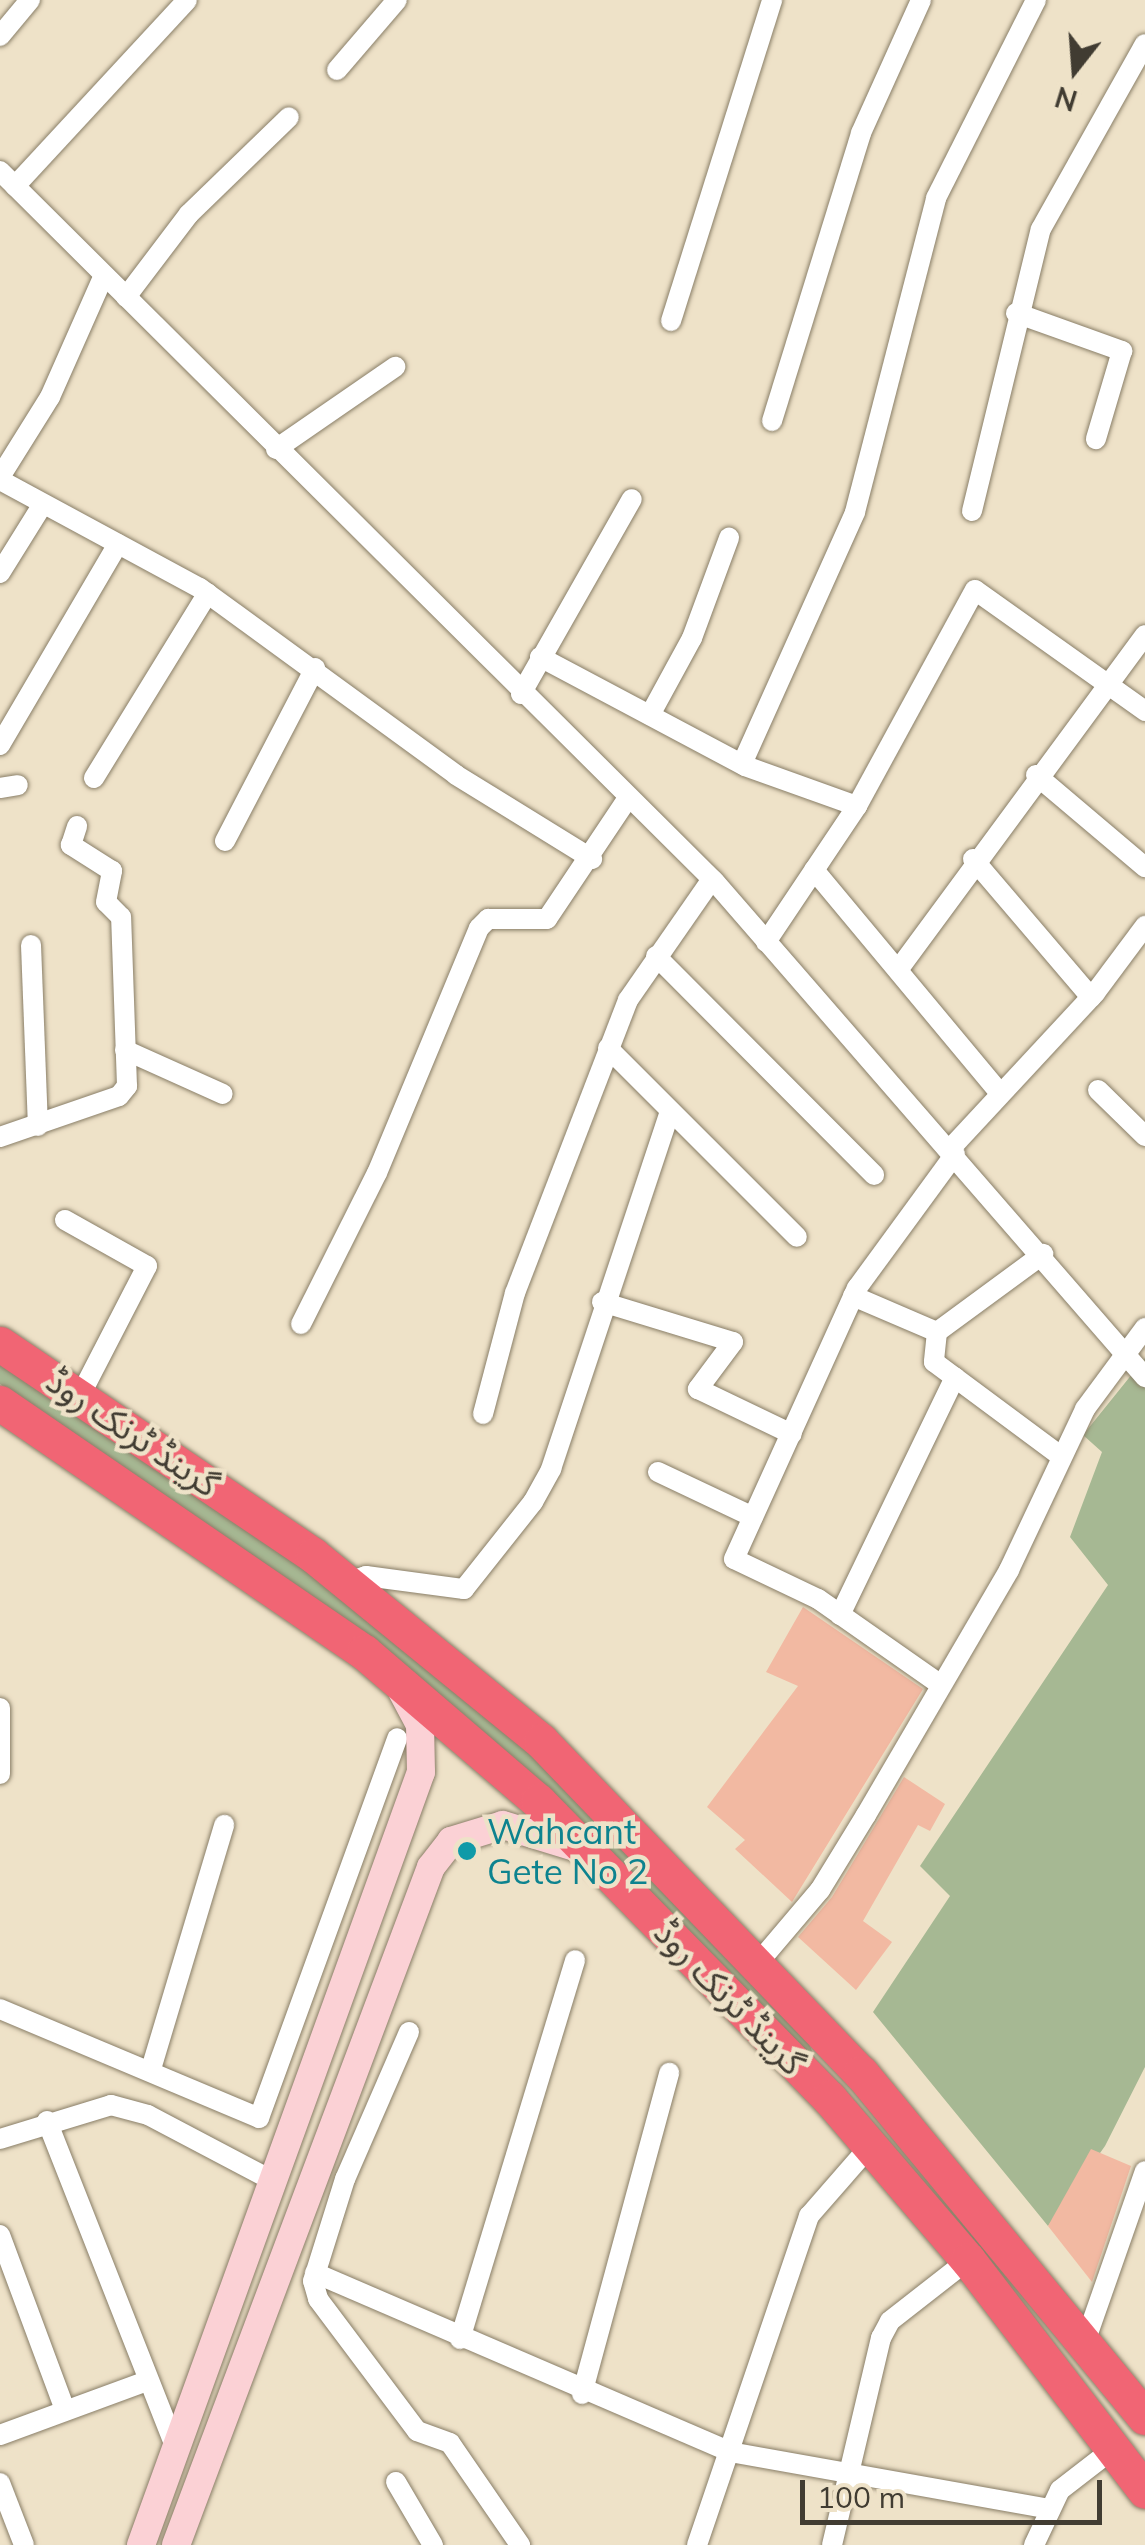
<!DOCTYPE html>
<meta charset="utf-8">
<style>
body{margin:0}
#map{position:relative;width:1145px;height:2545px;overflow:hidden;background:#eee2c8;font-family:Mulish,"Noto Sans Arabic",sans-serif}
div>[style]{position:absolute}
.green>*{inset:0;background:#a6b893}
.building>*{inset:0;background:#f2b9a2}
.roads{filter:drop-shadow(0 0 2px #897e67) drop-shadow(0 0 2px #897e67)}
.street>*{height:20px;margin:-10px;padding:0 10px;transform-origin:10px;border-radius:10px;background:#fff}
.secondary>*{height:28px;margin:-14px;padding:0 14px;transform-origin:14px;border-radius:14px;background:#fbd1d5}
.highway>*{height:35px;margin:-17.5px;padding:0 17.5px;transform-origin:17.5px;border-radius:17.5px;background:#f16574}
.dots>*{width:28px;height:28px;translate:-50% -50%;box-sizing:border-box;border:5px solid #eee2c8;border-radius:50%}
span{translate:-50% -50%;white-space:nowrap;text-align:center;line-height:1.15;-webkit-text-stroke:9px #eee2c8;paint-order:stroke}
.street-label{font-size:35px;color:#413c32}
.culture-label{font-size:35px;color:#0d838f}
.left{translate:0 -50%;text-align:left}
.north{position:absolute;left:1025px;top:20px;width:100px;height:100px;-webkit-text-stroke:8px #eee2c8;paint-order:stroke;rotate:197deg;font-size:28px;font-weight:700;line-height:40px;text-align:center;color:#413c32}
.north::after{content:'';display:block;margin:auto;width:35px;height:45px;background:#413c32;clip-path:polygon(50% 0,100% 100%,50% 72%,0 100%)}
.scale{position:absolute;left:800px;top:2480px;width:302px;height:45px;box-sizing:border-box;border:5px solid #413c32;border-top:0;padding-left:12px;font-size:30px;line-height:35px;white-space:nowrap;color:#413c32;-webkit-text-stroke:8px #eee2c8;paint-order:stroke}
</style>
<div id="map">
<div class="green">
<i style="clip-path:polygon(0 1356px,207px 1491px,542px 1758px,807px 2039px,815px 2058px,325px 1607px,0 1384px)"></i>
<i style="clip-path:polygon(1145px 1358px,1145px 2067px,1105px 2146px,1048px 2226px,873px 2012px,950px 1896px,920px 1866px,1108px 1585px,1070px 1537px,1102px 1452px,1083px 1435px)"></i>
</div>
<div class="building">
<i style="clip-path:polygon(803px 1607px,923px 1689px,792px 1902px,735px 1849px,745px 1840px,707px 1807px,798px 1686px,766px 1672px)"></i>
<i style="clip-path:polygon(904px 1777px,945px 1804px,930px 1831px,918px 1825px,863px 1921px,892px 1942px,856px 1990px,798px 1937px,832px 1897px)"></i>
<i style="clip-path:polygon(1091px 2149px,1131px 2166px,1092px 2282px,1048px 2226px)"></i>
</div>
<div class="roads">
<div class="street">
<i style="left:0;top:36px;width:47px;rotate:-50.2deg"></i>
<i style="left:337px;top:70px;width:92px;rotate:-49.4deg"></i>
<i style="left:0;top:171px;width:1008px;rotate:44.84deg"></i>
<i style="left:715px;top:882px;width:656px;rotate:49.02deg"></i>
<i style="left:15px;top:186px;width:253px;rotate:-47.2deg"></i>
<i style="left:126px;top:297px;width:104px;rotate:-52.8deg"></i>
<i style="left:189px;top:214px;width:139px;rotate:-44.1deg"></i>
<i style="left:1016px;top:313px;width:113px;rotate:19.7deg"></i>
<i style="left:1122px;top:351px;width:92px;rotate:106.5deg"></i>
<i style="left:671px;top:321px;width:337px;rotate:-72.5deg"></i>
<i style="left:772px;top:421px;width:301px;rotate:-72.8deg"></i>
<i style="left:861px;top:133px;width:146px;rotate:-65.7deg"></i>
<i style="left:276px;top:449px;width:145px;rotate:-34.6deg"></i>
<i style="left:0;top:477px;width:94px;rotate:-58deg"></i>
<i style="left:50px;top:397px;width:133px;rotate:-66.1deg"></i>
<i style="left:0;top:480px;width:227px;rotate:28.4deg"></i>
<i style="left:200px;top:588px;width:317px;rotate:36.1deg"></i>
<i style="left:456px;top:775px;width:160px;rotate:31.7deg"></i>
<i style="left:972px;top:511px;width:290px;rotate:-76.3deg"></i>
<i style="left:1041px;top:229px;width:212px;rotate:-60.7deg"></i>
<i style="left:0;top:573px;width:81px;rotate:-58.1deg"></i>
<i style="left:540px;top:657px;width:232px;rotate:28deg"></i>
<i style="left:745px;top:766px;width:119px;rotate:19.7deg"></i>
<i style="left:521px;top:694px;width:224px;rotate:-60.4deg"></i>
<i style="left:650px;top:715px;width:88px;rotate:-61.4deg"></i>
<i style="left:692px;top:638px;width:107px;rotate:-69.7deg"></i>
<i style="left:0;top:745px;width:233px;rotate:-59.6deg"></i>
<i style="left:742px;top:764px;width:276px;rotate:-65.8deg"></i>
<i style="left:855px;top:512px;width:324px;rotate:-75.5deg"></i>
<i style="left:936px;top:198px;width:222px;rotate:-63.2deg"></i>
<i style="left:1036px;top:775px;width:143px;rotate:40.2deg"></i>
<i style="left:94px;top:778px;width:217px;rotate:-58.4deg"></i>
<i style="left:0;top:788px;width:18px;rotate:-9deg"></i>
<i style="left:225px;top:841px;width:195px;rotate:-62.5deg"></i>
<i style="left:973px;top:859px;width:182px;rotate:49.5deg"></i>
<i style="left:814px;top:870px;width:288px;rotate:50.2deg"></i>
<i style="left:766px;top:942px;width:164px;rotate:-56.2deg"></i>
<i style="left:857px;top:806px;width:246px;rotate:-61.4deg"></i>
<i style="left:975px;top:590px;width:209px;rotate:35.4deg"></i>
<i style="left:31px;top:945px;width:181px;rotate:87.8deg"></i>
<i style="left:656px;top:956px;width:309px;rotate:45.1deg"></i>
<i style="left:898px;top:970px;width:416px;rotate:-53.6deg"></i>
<i style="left:608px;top:1048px;width:267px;rotate:45deg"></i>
<i style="left:125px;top:1050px;width:107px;rotate:24.2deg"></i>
<i style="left:1098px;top:1090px;width:66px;rotate:44.4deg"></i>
<i style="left:0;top:1137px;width:126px;rotate:-19deg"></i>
<i style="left:119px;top:1096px;width:13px;rotate:-51deg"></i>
<i style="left:127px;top:1086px;width:169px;rotate:-92deg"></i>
<i style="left:121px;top:917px;width:21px;rotate:-135deg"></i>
<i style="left:106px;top:902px;width:32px;rotate:-79deg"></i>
<i style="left:112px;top:871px;width:49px;rotate:-147.6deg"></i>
<i style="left:71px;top:845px;width:20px;rotate:-72deg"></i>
<i style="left:950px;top:1149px;width:213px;rotate:-47.1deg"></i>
<i style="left:1095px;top:993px;width:84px;rotate:-53.3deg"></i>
<i style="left:65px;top:1220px;width:94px;rotate:29.3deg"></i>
<i style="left:147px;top:1266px;width:146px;rotate:117.3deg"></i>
<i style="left:853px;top:1296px;width:91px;rotate:23.2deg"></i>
<i style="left:937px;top:1332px;width:30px;rotate:96deg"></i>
<i style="left:934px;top:1362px;width:156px;rotate:36.6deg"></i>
<i style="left:602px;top:1302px;width:137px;rotate:17deg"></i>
<i style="left:733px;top:1342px;width:59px;rotate:126.7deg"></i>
<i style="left:698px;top:1389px;width:104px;rotate:25.6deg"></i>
<i style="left:301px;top:1324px;width:169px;rotate:-63.3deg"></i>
<i style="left:377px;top:1173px;width:265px;rotate:-67.4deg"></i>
<i style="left:479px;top:928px;width:13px;rotate:-45deg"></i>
<i style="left:488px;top:919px;width:59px"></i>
<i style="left:547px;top:919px;width:146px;rotate:-56.2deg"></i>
<i style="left:937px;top:1332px;width:132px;rotate:-36.3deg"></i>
<i style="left:483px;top:1414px;width:125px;rotate:-75.2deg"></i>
<i style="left:515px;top:1293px;width:314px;rotate:-68.9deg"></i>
<i style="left:628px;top:1000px;width:147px;rotate:-55.2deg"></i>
<i style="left:658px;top:1472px;width:105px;rotate:25.3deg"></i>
<i style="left:348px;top:1582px;width:19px;rotate:-18deg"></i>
<i style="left:366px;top:1576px;width:99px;rotate:7.6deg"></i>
<i style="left:464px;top:1589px;width:111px;rotate:-51.6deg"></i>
<i style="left:533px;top:1502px;width:38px;rotate:-61deg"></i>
<i style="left:551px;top:1469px;width:377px;rotate:-71.6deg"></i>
<i style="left:840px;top:1615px;width:264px;rotate:-64.2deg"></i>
<i style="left:941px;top:1685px;width:150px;rotate:-145deg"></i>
<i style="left:818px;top:1599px;width:93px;rotate:-154.5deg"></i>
<i style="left:734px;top:1559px;width:298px;rotate:-65.6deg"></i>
<i style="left:857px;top:1288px;width:166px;rotate:-53.8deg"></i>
<i style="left:0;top:1708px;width:66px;rotate:90deg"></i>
<i style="left:758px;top:1963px;width:96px;rotate:-49.7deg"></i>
<i style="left:820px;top:1890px;width:88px;rotate:-58.5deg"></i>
<i style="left:866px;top:1815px;width:284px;rotate:-59.7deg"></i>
<i style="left:1009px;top:1570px;width:178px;rotate:-64.7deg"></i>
<i style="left:1085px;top:1409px;width:101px;rotate:-53.5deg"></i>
<i style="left:0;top:2009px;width:281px;rotate:22.8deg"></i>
<i style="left:259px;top:2118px;width:404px;rotate:-70deg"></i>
<i style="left:409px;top:2032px;width:160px;rotate:113.5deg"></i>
<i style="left:345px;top:2179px;width:107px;rotate:107.4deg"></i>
<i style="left:313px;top:2281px;width:19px;rotate:74deg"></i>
<i style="left:318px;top:2299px;width:165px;rotate:53.1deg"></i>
<i style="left:417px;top:2431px;width:35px;rotate:20deg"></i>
<i style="left:450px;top:2443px;width:124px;rotate:55.5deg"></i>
<i style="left:151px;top:2069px;width:255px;rotate:-73.3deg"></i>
<i style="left:47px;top:2121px;width:352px;rotate:68.5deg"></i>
<i style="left:0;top:2139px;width:116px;rotate:-17deg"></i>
<i style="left:111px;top:2105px;width:38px;rotate:15deg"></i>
<i style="left:148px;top:2115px;width:141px;rotate:27.8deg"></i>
<i style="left:0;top:2235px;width:187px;rotate:69.6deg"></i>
<i style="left:315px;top:2273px;width:452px;rotate:23.3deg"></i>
<i style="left:730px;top:2452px;width:325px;rotate:10.1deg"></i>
<i style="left:460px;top:2339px;width:396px;rotate:-73.1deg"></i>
<i style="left:1085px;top:2342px;width:181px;rotate:-70.7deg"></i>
<i style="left:582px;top:2394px;width:333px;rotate:-74.8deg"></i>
<i style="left:0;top:2435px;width:157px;rotate:-20.2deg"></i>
<i style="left:396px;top:2482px;width:73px;rotate:59.6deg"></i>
<i style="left:0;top:2483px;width:66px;rotate:68.8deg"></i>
<i style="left:697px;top:2545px;width:348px;rotate:-71.2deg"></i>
<i style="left:809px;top:2216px;width:93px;rotate:-48.9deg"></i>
<i style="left:832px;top:2545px;width:213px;rotate:-76.7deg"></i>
<i style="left:881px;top:2338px;width:19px;rotate:-62deg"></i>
<i style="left:890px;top:2321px;width:99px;rotate:-38deg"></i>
<i style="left:1034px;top:2545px;width:61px;rotate:-64.7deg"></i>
<i style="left:1060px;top:2490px;width:67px;rotate:-37.7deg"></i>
</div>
<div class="secondary">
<i style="left:141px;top:2545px;width:822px;rotate:-70.09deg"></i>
<i style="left:421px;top:1772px;width:47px;rotate:-91.2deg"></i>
<i style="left:420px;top:1725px;width:38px;rotate:-118deg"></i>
<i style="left:176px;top:2545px;width:724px;rotate:-69.39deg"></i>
<i style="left:431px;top:1867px;width:33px;rotate:-52deg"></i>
<i style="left:451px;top:1841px;width:54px;rotate:-17.1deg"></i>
<i style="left:503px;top:1825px;width:82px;rotate:17.1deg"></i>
</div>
<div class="highway">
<i style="left:0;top:1344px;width:377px;rotate:34deg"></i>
<i style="left:313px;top:1555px;width:294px;rotate:39.2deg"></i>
<i style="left:541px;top:1741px;width:461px;rotate:46.1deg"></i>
<i style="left:861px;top:2073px;width:446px;rotate:50.5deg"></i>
<i style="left:0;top:1403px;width:441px;rotate:34.4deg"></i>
<i style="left:364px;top:1652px;width:229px;rotate:40.6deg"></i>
<i style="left:538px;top:1801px;width:416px;rotate:45.6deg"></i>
<i style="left:829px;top:2098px;width:213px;rotate:49.4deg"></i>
<i style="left:968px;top:2260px;width:291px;rotate:52.5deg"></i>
</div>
</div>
<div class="dots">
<i style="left:467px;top:1851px;background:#0f9aa8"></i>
</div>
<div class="street-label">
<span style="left:133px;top:1432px;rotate:34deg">گرینڈ ٹرنک روڈ</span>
<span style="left:730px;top:1997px;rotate:46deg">گرینڈ ٹرنک روڈ</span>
</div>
<div class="culture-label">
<span class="left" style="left:487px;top:1851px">Wahcant<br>Gete No 2</span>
</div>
<div class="north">N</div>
<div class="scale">100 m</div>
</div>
